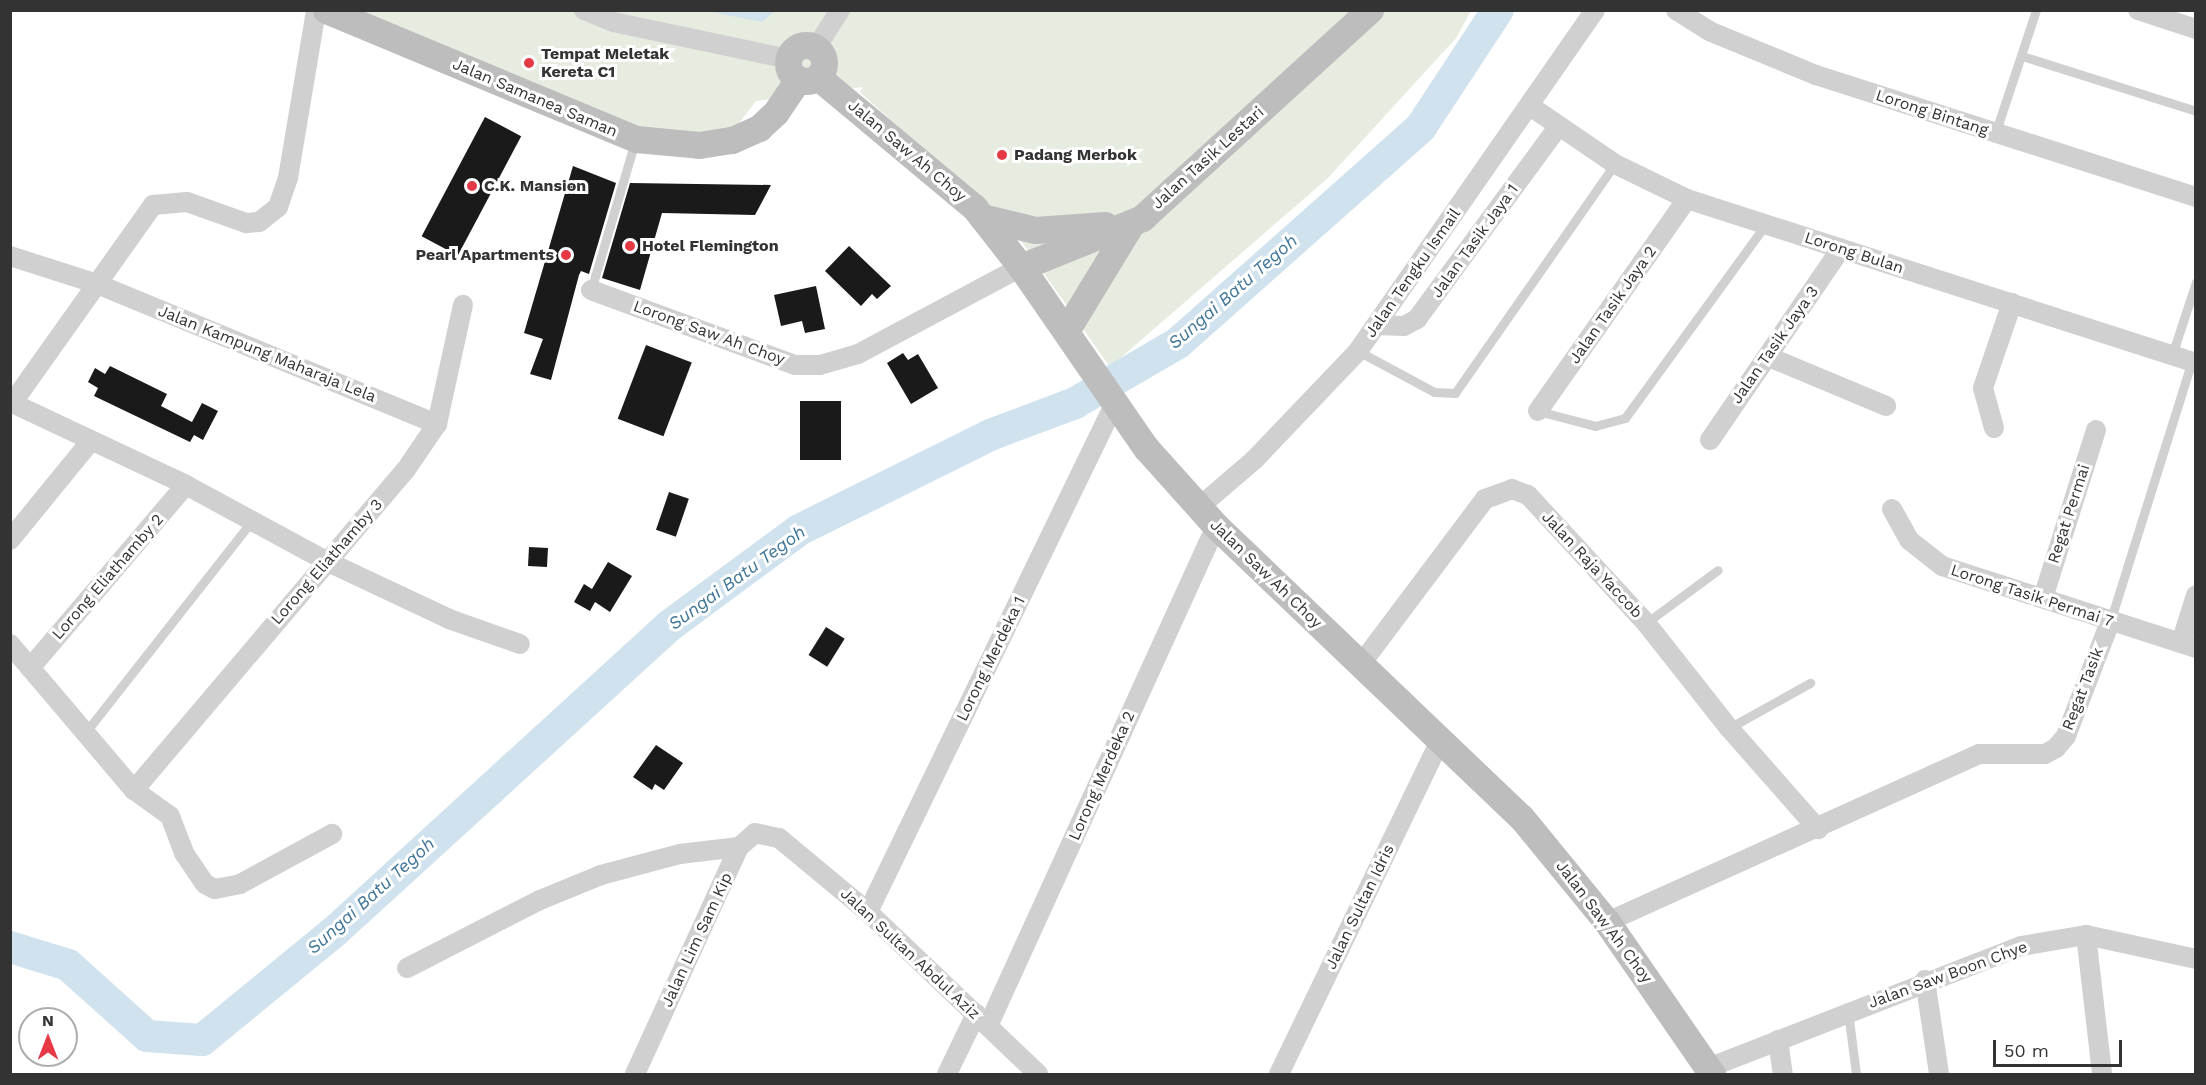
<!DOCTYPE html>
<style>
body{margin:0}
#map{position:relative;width:2206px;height:1085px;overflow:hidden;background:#fff;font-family:"Work Sans",sans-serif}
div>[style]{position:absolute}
.green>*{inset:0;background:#e6ecdf}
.water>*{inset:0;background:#cfe2ee}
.river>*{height:32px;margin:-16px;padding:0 16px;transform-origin:16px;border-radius:16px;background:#cfe2ee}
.building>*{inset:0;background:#1a1a1a;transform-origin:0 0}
.lane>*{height:9px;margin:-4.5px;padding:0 4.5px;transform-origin:4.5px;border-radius:4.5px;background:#d0d0d0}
.street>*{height:20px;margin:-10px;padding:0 10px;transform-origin:10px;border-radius:10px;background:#d0d0d0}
.secondary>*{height:27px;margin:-13.5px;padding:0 13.5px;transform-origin:13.5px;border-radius:13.5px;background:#bdbdbd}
.secondary>.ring{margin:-13.5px;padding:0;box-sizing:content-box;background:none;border:27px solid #bdbdbd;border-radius:50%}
.dots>*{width:16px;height:16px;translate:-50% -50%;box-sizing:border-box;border:3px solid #fff;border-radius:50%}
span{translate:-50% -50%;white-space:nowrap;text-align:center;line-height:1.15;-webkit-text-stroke:6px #fff;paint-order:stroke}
.poi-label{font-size:16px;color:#333;font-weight:700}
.left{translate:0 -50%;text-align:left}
.right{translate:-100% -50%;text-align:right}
.street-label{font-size:16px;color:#333}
.water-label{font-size:18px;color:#3f7597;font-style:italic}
.frame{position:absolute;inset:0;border:12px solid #333;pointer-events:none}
.north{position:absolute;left:18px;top:1007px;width:60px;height:60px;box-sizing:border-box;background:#fff;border:2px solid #adadad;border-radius:50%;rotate:0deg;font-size:16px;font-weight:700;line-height:24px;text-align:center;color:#333}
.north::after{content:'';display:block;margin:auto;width:21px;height:27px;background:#e63946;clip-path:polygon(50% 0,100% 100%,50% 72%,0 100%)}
.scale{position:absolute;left:1993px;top:1040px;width:129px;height:27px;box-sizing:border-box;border:3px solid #333;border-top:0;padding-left:8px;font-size:18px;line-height:21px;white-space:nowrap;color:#333;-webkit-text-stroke:4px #fff;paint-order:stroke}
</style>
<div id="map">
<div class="green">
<i style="clip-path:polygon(343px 11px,1471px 11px,1456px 38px,1328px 178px,1110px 367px,1019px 238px,860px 92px,863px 87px,756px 101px,733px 131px,643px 136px)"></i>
</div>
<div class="water">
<i style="clip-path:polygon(707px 11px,775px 10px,775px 11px,762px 22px)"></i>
</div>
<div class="river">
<i style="left:10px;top:947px;width:61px;rotate:17.2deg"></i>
<i style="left:68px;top:965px;width:106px;rotate:41.9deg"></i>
<i style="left:147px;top:1036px;width:55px;rotate:4.2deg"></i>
<i style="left:202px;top:1040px;width:171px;rotate:-39.3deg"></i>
<i style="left:334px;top:932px;width:454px;rotate:-42.4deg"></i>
<i style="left:669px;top:626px;width:162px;rotate:-36.4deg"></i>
<i style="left:799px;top:530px;width:213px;rotate:-26.4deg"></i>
<i style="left:990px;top:435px;width:91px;rotate:-20.6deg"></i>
<i style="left:1075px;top:403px;width:119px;rotate:-30.2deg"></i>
<i style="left:1178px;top:343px;width:325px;rotate:-41.6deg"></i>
<i style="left:1421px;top:127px;width:140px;rotate:-56.7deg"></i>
</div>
<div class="building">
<i style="left:485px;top:117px;width:41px;height:135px;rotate:28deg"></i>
<i style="clip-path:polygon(573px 166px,616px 183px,589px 274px,581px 271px,579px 275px,551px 380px,530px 374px,543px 339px,524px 333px)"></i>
<i style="clip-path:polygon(630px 183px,771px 185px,755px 215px,662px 213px,640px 290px,602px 278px)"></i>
<i style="clip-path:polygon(849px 246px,891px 286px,877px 299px,872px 294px,861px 306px,825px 271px)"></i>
<i style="clip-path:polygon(816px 286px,825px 329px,805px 333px,802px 321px,781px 326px,774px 295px)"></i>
<i style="left:646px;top:345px;width:49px;height:79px;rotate:21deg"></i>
<i style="clip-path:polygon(903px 353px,908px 360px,918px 354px,938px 388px,911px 404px,887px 363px)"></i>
<i style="clip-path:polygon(110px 366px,167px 394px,161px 406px,192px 422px,202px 403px,218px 411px,203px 440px,194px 435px,190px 442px,94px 396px,98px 388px,88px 382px,95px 368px,105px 374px)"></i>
<i style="left:800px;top:401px;width:41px;height:59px"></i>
<i style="left:669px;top:492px;width:21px;height:40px;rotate:19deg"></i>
<i style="left:529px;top:547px;width:19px;height:19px;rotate:3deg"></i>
<i style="clip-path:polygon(608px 562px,632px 576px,610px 612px,595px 602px,590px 611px,574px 602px,584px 584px,592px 589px)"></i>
<i style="left:826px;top:627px;width:22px;height:33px;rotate:32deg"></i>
<i style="clip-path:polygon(656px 745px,683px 763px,664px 790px,655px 784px,652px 790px,633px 777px)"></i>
</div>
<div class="lane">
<i style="left:2022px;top:56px;width:182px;rotate:17.5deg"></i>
<i style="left:1995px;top:134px;width:131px;rotate:-71.7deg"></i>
<i style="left:591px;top:290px;width:155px;rotate:-73.5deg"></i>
<i style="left:1358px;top:351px;width:86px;rotate:28.3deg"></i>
<i style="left:1434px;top:392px;width:21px;rotate:3deg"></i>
<i style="left:1455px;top:393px;width:279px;rotate:-55.1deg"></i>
<i style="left:2172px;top:355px;width:77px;rotate:-71.8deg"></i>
<i style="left:1538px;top:411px;width:59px;rotate:14.7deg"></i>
<i style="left:1595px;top:426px;width:31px;rotate:-15deg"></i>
<i style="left:1625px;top:418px;width:238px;rotate:-54deg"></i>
<i style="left:2110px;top:622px;width:274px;rotate:-72.6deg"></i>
<i style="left:1646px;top:623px;width:89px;rotate:-36.4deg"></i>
<i style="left:1729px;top:728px;width:93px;rotate:-29.1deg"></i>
<i style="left:85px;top:733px;width:270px;rotate:-51.8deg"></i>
<i style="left:1848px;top:1012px;width:63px;rotate:82.6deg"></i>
</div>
<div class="street">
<i style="left:584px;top:10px;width:31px;rotate:22deg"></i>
<i style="left:613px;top:22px;width:180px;rotate:11.9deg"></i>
<i style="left:1676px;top:10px;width:39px;rotate:32deg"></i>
<i style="left:1709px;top:31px;width:116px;rotate:22.4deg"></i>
<i style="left:1816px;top:75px;width:399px;rotate:17.8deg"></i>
<i style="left:2138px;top:10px;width:61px;rotate:18.1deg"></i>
<i style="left:816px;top:48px;width:45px;rotate:-57.7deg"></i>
<i style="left:1530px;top:106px;width:103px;rotate:34.3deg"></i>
<i style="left:1615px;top:164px;width:80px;rotate:25.9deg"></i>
<i style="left:1687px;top:199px;width:535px;rotate:17.86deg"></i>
<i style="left:10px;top:256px;width:91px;rotate:17.8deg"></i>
<i style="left:97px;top:284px;width:368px;rotate:22.4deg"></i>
<i style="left:591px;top:290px;width:217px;rotate:20.2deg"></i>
<i style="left:795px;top:365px;width:25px"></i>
<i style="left:820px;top:365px;width:40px;rotate:-16deg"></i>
<i style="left:858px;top:354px;width:185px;rotate:-28.1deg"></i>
<i style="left:1376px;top:325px;width:28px;rotate:2deg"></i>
<i style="left:1404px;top:326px;width:15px;rotate:-28deg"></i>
<i style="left:1417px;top:319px;width:238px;rotate:-53.7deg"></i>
<i style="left:1769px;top:357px;width:127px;rotate:22.7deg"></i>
<i style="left:10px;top:402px;width:195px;rotate:25.2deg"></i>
<i style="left:186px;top:485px;width:159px;rotate:28.5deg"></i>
<i style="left:326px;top:561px;width:136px;rotate:25.2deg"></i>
<i style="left:449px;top:619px;width:75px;rotate:19.4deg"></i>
<i style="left:13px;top:402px;width:242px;rotate:-54.6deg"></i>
<i style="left:153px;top:205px;width:34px;rotate:-5deg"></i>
<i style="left:187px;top:202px;width:63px;rotate:19.6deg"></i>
<i style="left:246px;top:223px;width:13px;rotate:-4deg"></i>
<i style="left:259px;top:222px;width:24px;rotate:-38deg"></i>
<i style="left:278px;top:207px;width:31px;rotate:-71deg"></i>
<i style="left:288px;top:178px;width:170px;rotate:-80.5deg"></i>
<i style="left:1538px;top:411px;width:259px;rotate:-54.9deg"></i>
<i style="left:1994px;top:428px;width:41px;rotate:-105.4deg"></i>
<i style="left:1983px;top:388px;width:90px;rotate:-71.2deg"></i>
<i style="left:1710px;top:440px;width:230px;rotate:-55.6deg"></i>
<i style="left:1198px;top:508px;width:74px;rotate:-40.6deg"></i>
<i style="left:1254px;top:460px;width:151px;rotate:-46.3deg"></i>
<i style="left:1358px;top:351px;width:415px;rotate:-55.2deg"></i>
<i style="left:1892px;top:509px;width:35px;rotate:61deg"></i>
<i style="left:1909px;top:540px;width:42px;rotate:38.2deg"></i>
<i style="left:1942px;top:566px;width:267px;rotate:17.9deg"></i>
<i style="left:10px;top:540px;width:127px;rotate:-50.8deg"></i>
<i style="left:2043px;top:598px;width:176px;rotate:-72.5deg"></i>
<i style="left:2181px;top:643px;width:50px;rotate:-72.6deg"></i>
<i style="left:10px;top:644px;width:192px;rotate:49.7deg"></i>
<i style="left:134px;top:790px;width:44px;rotate:35.8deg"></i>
<i style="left:170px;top:816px;width:40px;rotate:69deg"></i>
<i style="left:184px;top:853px;width:37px;rotate:56deg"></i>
<i style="left:205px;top:884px;width:11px;rotate:27deg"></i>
<i style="left:215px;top:889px;width:25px;rotate:-11deg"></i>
<i style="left:240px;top:884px;width:105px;rotate:-28.5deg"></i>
<i style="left:1361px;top:664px;width:206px;rotate:-53.1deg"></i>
<i style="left:1485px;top:499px;width:29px;rotate:-20deg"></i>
<i style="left:1512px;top:489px;width:17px;rotate:21deg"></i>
<i style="left:1528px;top:495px;width:174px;rotate:47.3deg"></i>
<i style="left:1646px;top:623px;width:134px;rotate:51.7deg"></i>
<i style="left:1729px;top:728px;width:135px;rotate:48.6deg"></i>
<i style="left:30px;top:668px;width:240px;rotate:-49.6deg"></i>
<i style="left:134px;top:790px;width:419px;rotate:-49.7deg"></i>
<i style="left:405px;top:471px;width:57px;rotate:-55.8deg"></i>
<i style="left:437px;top:424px;width:122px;rotate:-77.7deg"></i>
<i style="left:868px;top:912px;width:564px;rotate:-64.12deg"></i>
<i style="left:1607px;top:922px;width:408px;rotate:-24.3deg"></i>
<i style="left:1979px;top:754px;width:66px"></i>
<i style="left:2045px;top:754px;width:13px;rotate:-29deg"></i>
<i style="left:2056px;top:748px;width:16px;rotate:-50deg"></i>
<i style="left:2066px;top:736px;width:122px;rotate:-68.9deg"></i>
<i style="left:2086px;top:935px;width:140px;rotate:83.4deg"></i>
<i style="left:407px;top:968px;width:149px;rotate:-27.1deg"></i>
<i style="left:540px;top:900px;width:66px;rotate:-22.3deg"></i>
<i style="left:601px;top:875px;width:82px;rotate:-14.9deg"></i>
<i style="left:680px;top:854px;width:59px;rotate:-6.8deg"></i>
<i style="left:1925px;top:980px;width:95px;rotate:81.5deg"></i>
<i style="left:988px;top:1026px;width:550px;rotate:-65.49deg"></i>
<i style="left:1778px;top:1040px;width:34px;rotate:82deg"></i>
<i style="left:1708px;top:1068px;width:336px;rotate:-21.3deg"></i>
<i style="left:2021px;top:946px;width:66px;rotate:-9.6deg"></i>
<i style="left:2086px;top:935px;width:113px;rotate:12.3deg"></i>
<i style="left:635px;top:1074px;width:250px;rotate:-65.4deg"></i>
<i style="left:739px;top:847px;width:21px;rotate:-41deg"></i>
<i style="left:755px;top:833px;width:25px;rotate:12deg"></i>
<i style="left:779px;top:838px;width:116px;rotate:39.7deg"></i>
<i style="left:868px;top:912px;width:235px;rotate:43.6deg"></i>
<i style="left:947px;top:1074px;width:67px;rotate:-64.2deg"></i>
<i style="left:1279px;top:1074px;width:372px;rotate:-64.2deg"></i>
</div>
<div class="secondary">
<i style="left:326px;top:10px;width:336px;rotate:22.6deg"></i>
<i style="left:636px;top:139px;width:63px;rotate:5.4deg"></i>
<i style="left:699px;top:145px;width:33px;rotate:-9deg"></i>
<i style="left:732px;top:140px;width:30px;rotate:-24deg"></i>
<i style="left:759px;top:128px;width:23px;rotate:-43deg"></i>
<i style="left:776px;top:112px;width:40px;rotate:-56deg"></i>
<i class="ring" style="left:788px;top:45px;width:9px;height:9px"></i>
<i style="left:819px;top:78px;width:202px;rotate:39.8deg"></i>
<i style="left:974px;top:207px;width:76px;rotate:51.9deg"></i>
<i style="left:1021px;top:267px;width:220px;rotate:55.4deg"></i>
<i style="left:1146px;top:448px;width:105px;rotate:48.1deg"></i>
<i style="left:1216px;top:526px;width:422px;rotate:43.7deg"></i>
<i style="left:1521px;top:817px;width:136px;rotate:50.7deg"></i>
<i style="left:1607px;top:922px;width:185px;rotate:55.4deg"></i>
<i style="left:982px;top:217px;width:55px;rotate:13.8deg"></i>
<i style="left:1035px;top:230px;width:70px;rotate:-4.1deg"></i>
<i style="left:1021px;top:267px;width:131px;rotate:-22deg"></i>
<i style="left:1142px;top:218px;width:309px;rotate:-42.4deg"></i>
<i style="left:1066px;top:331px;width:125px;rotate:-58.7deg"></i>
</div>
<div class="dots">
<i style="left:529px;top:63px;background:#e63946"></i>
<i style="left:1002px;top:155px;background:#e63946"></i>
<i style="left:472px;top:186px;background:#e63946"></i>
<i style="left:630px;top:246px;background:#e63946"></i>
<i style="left:566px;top:255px;background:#e63946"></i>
</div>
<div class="poi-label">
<span class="left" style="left:541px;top:63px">Tempat Meletak<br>Kereta C1</span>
<span class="left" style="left:1014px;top:155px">Padang Merbok</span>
<span class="left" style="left:484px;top:186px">C.K. Mansion</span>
<span class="left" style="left:642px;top:246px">Hotel Flemington</span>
<span class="right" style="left:554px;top:255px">Pearl Apartments</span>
</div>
<div class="street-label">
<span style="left:535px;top:98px;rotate:23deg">Jalan Samanea Saman</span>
<span style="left:1932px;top:113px;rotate:18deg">Lorong Bintang</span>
<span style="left:907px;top:151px;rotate:40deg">Jalan Saw Ah Choy</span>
<span style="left:1208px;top:158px;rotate:-42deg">Jalan Tasik Lestari</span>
<span style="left:1475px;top:241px;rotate:-54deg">Jalan Tasik Jaya 1</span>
<span style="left:1854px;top:253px;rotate:18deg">Lorong Bulan</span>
<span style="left:1413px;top:273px;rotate:-55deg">Jalan Tengku Ismail</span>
<span style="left:1613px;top:305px;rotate:-55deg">Jalan Tasik Jaya 2</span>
<span style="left:709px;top:333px;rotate:20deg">Lorong Saw Ah Choy</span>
<span style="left:1775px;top:345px;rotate:-55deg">Jalan Tasik Jaya 3</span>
<span style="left:267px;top:354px;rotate:22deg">Jalan Kampung Maharaja Lela</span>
<span style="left:2069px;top:514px;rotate:-72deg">Regat Permai</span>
<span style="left:327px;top:562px;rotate:-49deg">Lorong Eliathamby 3</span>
<span style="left:1592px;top:565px;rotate:47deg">Jalan Raja Yaccob</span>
<span style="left:1266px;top:574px;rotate:44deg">Jalan Saw Ah Choy</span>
<span style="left:108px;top:577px;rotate:-49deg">Lorong Eliathamby 2</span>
<span style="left:2032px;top:596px;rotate:18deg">Lorong Tasik Permai 7</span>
<span style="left:991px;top:659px;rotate:-64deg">Lorong Merdeka 1</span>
<span style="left:2083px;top:689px;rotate:-69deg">Regat Tasik</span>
<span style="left:1102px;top:776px;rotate:-66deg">Lorong Merdeka 2</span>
<span style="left:1360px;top:907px;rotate:-64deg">Jalan Sultan Idris</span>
<span style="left:1604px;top:922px;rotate:53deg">Jalan Saw Ah Choy</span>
<span style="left:697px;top:940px;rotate:-65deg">Jalan Lim Sam Kip</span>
<span style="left:910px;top:954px;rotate:43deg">Jalan Sultan Abdul Aziz</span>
<span style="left:1948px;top:975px;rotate:-20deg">Jalan Saw Boon Chye</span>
</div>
<div class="water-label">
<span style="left:1233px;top:292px;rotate:-41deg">Sungai Batu Tegoh</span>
<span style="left:737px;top:578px;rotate:-36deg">Sungai Batu Tegoh</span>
<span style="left:371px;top:896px;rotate:-42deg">Sungai Batu Tegoh</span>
</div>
<div class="frame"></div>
<div class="north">N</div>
<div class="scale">50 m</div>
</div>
